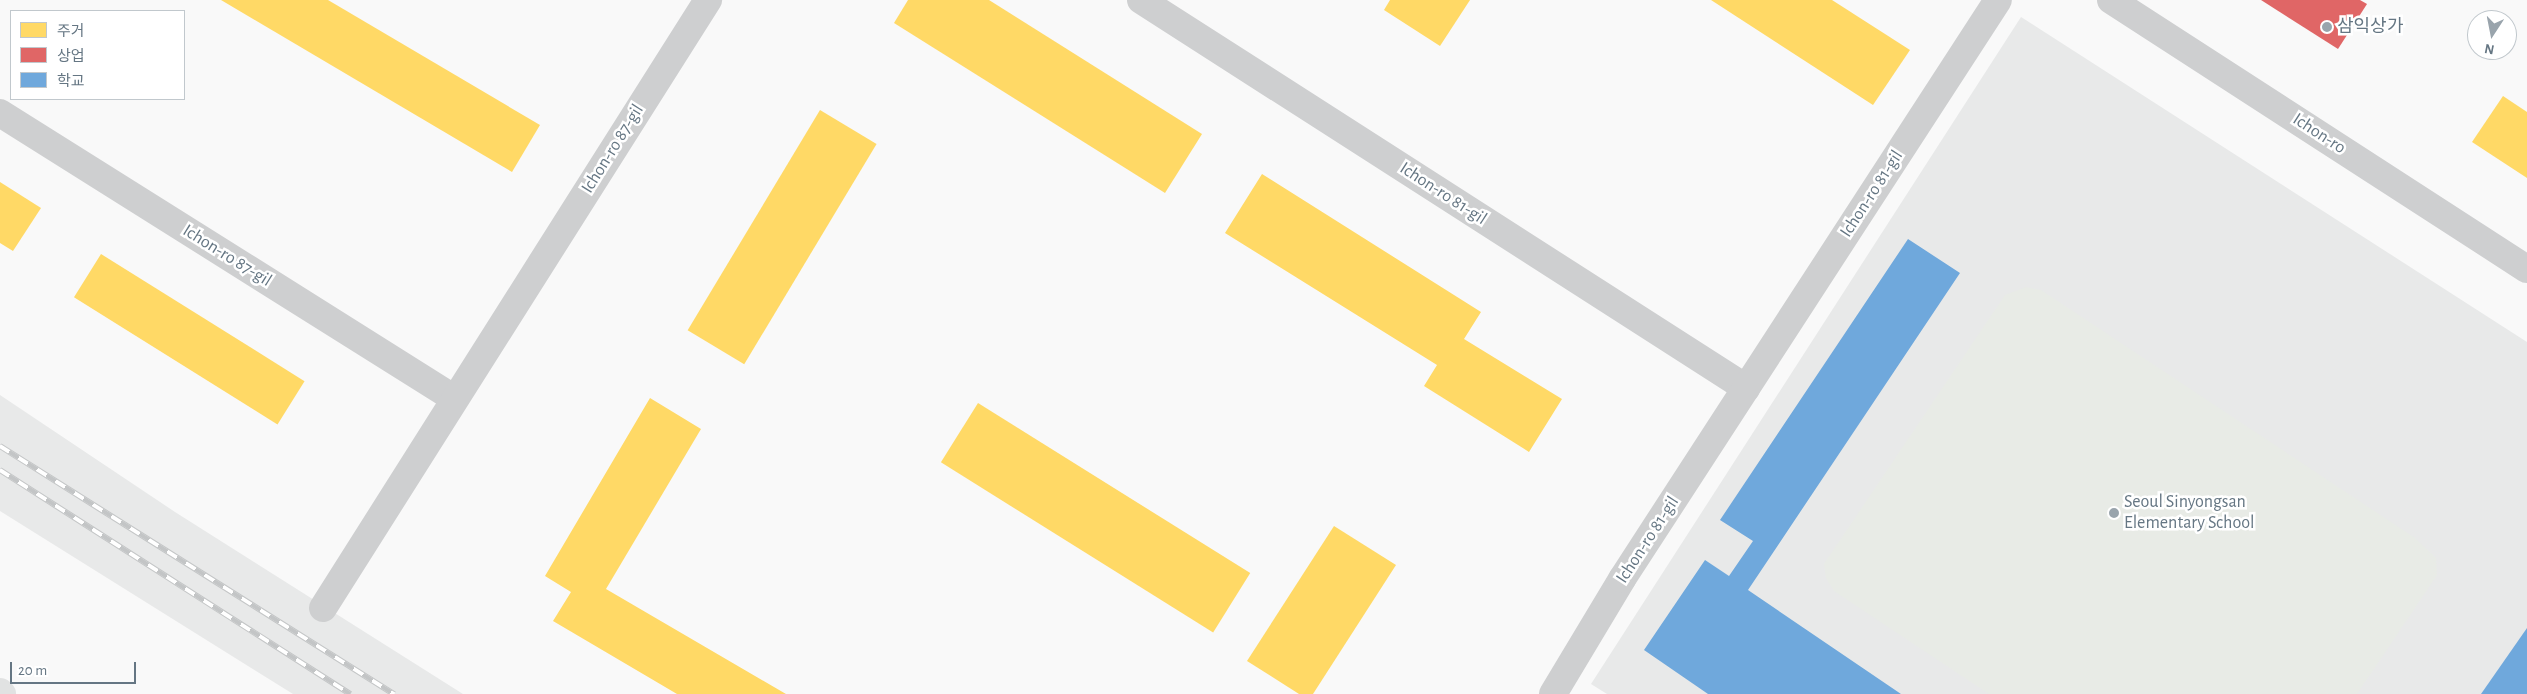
<!DOCTYPE html>
<meta charset="utf-8">
<style>
body{margin:0}
#map{position:relative;width:2527px;height:694px;overflow:hidden;background:#f9f9f9;font-family:"Alegreya Sans","Noto Sans KR",sans-serif}
div>[style]{position:absolute}
.built>*{inset:0;background:#e8e9e9}
.green>*{inset:0;background:#e8ebe6}
.homes>*{inset:0;background:#ffd966;transform-origin:0 0}
.shops>*{inset:0;background:#e06666}
.schools>*{inset:0;background:#6fa8dc}
.minor>*{height:28px;margin:-14px;padding:0 14px;transform-origin:14px;border-radius:14px;background:#cecfd0}
.tertiary>*{height:28px;margin:-14px;padding:0 14px;transform-origin:14px;border-radius:14px;background:#cecfd0}
.primary>*{height:28px;margin:-14px;padding:0 14px;transform-origin:14px;border-radius:14px;background:#e1e2e2}
.rail>*{height:5.5px;margin-top:-2.75px;transform-origin:0;background:repeating-linear-gradient(90deg,#fff 0 11px,#c3c5c6 0 22px);box-sizing:border-box;border-block:1px solid #c3c5c6}
.dots>*{width:14px;height:14px;translate:-50% -50%;box-sizing:border-box;border:2px solid #fff;border-radius:50%}
span{translate:-50% -50%;white-space:nowrap;text-align:center;line-height:1.15;-webkit-text-stroke:5px #fff;paint-order:stroke}
.poi-label{font-size:18px;color:#657683}
.left{translate:0 -50%;text-align:left}
.street-label{font-size:18px;color:#657683}
.legend{position:absolute;left:10px;top:10px;width:175px;height:90px;box-sizing:border-box;background:#fff;border:1px solid #c1c8cd;margin:0;padding:6px 9px;list-style:none;font-size:15px;color:#657683}
.legend li{display:flex;align-items:center;gap:10px;height:25px}
.legend b{width:25px;border:1px solid #c1c8cd}
.north{position:absolute;left:2467px;top:10px;width:50px;height:50px;box-sizing:border-box;background:#fff;border:1px solid #c1c8cd;border-radius:50%;rotate:191deg;font-size:14px;font-weight:700;line-height:20px;text-align:center;color:#657683}
.north::after{content:'';display:block;margin:auto;width:18px;height:22px;background:#99a4ac;clip-path:polygon(50% 0,100% 100%,50% 72%,0 100%)}
.scale{position:absolute;left:10px;top:662px;width:126px;height:22px;box-sizing:border-box;border:2px solid #657683;border-top:0;padding-left:6px;font-size:15px;line-height:18px;white-space:nowrap;color:#657683;-webkit-text-stroke:4px #fff;paint-order:stroke}
</style>
<div id="map">
<div class="built">
<i style="clip-path:polygon(2021px 17px,2527px 342px,2527px 694px,1607px 694px,1591px 684px)"></i>
<i style="clip-path:polygon(0 395px,175px 512px,463px 694px,293px 694px,0 511px)"></i>
</div>
<div class="green">
<i style="clip-path:polygon(2026px 287px,2041px 290px,2415px 538px,2436px 558px,2437px 575px,2357px 694px,1989px 694px,1834px 591px,1826px 578px,1824px 564px,2005px 295px)"></i>
</div>
<div class="homes">
<i style="clip-path:polygon(221px 0,328px 0,540px 125px,512px 172px)"></i>
<i style="clip-path:polygon(908px 0,989px 0,1202px 134px,1165px 193px,894px 23px)"></i>
<i style="clip-path:polygon(1390px 0,1470px 0,1440px 46px,1384px 10px)"></i>
<i style="clip-path:polygon(1711px 0,1832px 0,1910px 50px,1873px 105px)"></i>
<i style="clip-path:polygon(2503px 96px,2527px 112px,2527px 178px,2472px 142px)"></i>
<i style="left:820px;top:110px;width:66px;height:257px;rotate:31deg"></i>
<i style="clip-path:polygon(1262px 174px,1481px 312px,1464px 339px,1562px 399px,1529px 452px,1424px 386px,1437px 365px,1225px 233px)"></i>
<i style="clip-path:polygon(0 182px,41px 208px,13px 251px,0 243px)"></i>
<i style="left:101px;top:254px;width:240px;height:51px;rotate:32deg"></i>
<i style="clip-path:polygon(650px 398px,701px 429px,606px 589px,786px 694px,677px 694px,553px 621px,571px 592px,545px 576px)"></i>
<i style="left:978px;top:403px;width:321px;height:70px;rotate:32deg"></i>
<i style="clip-path:polygon(1334px 526px,1396px 565px,1313px 694px,1299px 694px,1247px 661px)"></i>
</div>
<div class="shops">
<i style="clip-path:polygon(2261px 0,2360px 0,2367px 4px,2338px 49px)"></i>
</div>
<div class="schools">
<i style="clip-path:polygon(1908px 239px,1960px 273px,1748px 590px,1901px 694px,1708px 694px,1644px 650px,1705px 560px,1729px 576px,1753px 541px,1720px 520px)"></i>
<i style="clip-path:polygon(2527px 628px,2527px 694px,2481px 694px)"></i>
</div>
<div class="minor">
<i style="left:1141px;top:0;width:719px;rotate:32.67deg"></i>
<i style="left:0;top:113px;width:537px;rotate:32.15deg"></i>
<i style="left:323px;top:608px;width:720px;rotate:-57.66deg"></i>
<i style="left:1553px;top:694px;width:134px;rotate:-59deg"></i>
<i style="left:1622px;top:579px;width:690px;rotate:-57deg"></i>
</div>
<div class="tertiary">
<i style="left:2111px;top:0;width:495px;rotate:32.9deg"></i>
</div>
<div class="primary">
<i style="left:0;top:692px;width:3px;rotate:45deg"></i>
</div>
<div class="rail">
<i style="left:0;top:446px;width:466px;rotate:32.2deg"></i>
<i style="left:0;top:470px;width:416px;rotate:32.6deg"></i>
</div>
<div class="dots">
<i style="left:2327px;top:27px;background:#99a4ac"></i>
<i style="left:2114px;top:513px;background:#99a4ac"></i>
</div>
<div class="poi-label">
<span class="left" style="left:2337px;top:27px">삼익상가</span>
<span class="left" style="left:2124px;top:513px">Seoul Sinyongsan<br>Elementary School</span>
</div>
<div class="street-label">
<span style="left:2319px;top:134px;rotate:33deg">Ichon-ro</span>
<span style="left:613px;top:149px;rotate:-58deg">Ichon-ro 87-gil</span>
<span style="left:1443px;top:194px;rotate:33deg">Ichon-ro 81-gil</span>
<span style="left:1872px;top:194px;rotate:-57deg">Ichon-ro 81-gil</span>
<span style="left:227px;top:256px;rotate:32deg">Ichon-ro 87-gil</span>
<span style="left:1648px;top:540px;rotate:-57deg">Ichon-ro 81-gil</span>
</div>
<ul class="legend">
<li><b style="height:14px;background:#ffd966"></b>주거</li>
<li><b style="height:14px;background:#e06666"></b>상업</li>
<li><b style="height:14px;background:#6fa8dc"></b>학교</li>
</ul>
<div class="north">N</div>
<div class="scale">20 m</div>
</div>
